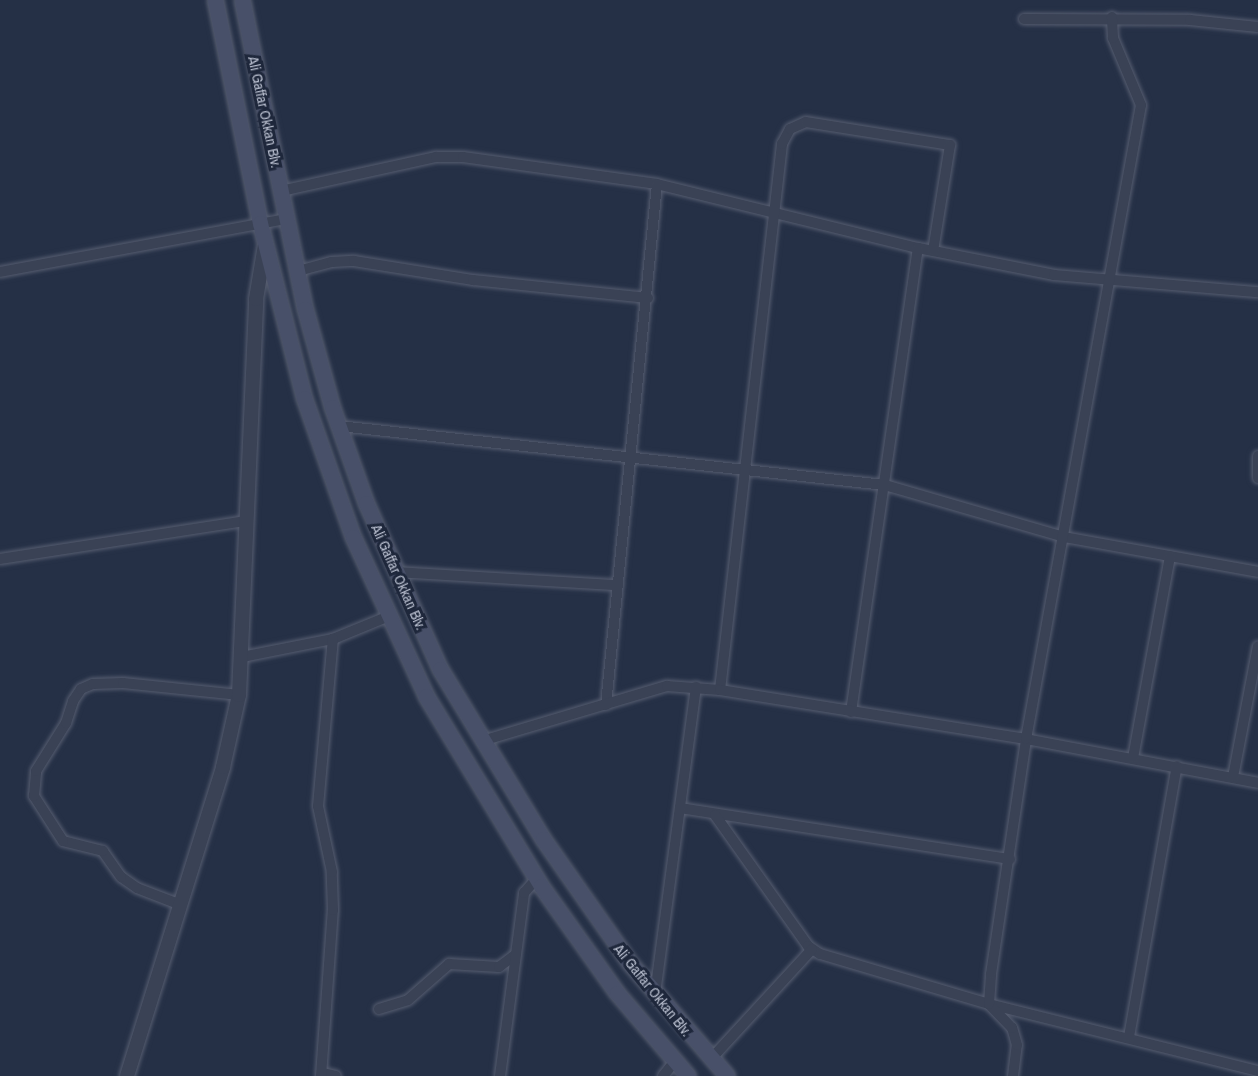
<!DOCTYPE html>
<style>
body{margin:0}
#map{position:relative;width:1258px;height:1076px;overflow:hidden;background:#253046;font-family:"Archivo Narrow",sans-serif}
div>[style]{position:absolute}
.roads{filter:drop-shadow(0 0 2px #565d70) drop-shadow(0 0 2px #565d70)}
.minor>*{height:10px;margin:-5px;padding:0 5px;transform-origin:5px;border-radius:5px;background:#3a4255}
.tertiary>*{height:14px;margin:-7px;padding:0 7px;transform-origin:7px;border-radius:7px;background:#3a4255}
.secondary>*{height:15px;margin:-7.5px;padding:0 7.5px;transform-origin:7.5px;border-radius:7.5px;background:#485069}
span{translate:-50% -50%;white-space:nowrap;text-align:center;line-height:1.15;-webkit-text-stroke:6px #1e273b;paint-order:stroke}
.street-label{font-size:15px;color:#b8bece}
</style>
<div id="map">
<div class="roads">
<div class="minor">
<i style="left:1024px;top:19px;width:166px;rotate:0.3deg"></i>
<i style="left:1190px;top:20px;width:68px;rotate:5.9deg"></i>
<i style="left:281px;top:191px;width:159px;rotate:-12.4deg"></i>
<i style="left:436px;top:157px;width:27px"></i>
<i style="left:463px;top:157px;width:196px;rotate:7.9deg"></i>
<i style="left:657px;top:184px;width:269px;rotate:13.8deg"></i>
<i style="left:918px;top:248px;width:139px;rotate:11.2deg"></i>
<i style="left:1054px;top:275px;width:205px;rotate:4.8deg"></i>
<i style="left:298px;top:271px;width:35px;rotate:-15deg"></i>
<i style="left:332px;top:262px;width:22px;rotate:-3deg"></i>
<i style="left:354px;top:261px;width:121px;rotate:9.1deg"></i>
<i style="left:473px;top:280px;width:176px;rotate:5.9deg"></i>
<i style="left:0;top:272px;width:292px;rotate:-10.5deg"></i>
<i style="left:339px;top:426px;width:549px;rotate:6.17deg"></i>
<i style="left:885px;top:485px;width:186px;rotate:16.2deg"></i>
<i style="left:1064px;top:537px;width:197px;rotate:10.2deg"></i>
<i style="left:1258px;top:456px;width:22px;rotate:90deg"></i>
<i style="left:0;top:559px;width:249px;rotate:-8.8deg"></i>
<i style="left:396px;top:572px;width:221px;rotate:3.4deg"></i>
<i style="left:242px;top:657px;width:93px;rotate:-11.2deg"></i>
<i style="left:333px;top:639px;width:61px;rotate:-22.3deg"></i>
<i style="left:720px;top:690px;width:550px;rotate:-83.52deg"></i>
<i style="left:782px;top:144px;width:17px;rotate:-62deg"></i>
<i style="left:790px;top:129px;width:17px;rotate:-24deg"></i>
<i style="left:806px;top:122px;width:146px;rotate:9.1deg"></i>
<i style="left:950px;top:145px;width:107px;rotate:99.1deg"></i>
<i style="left:606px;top:705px;width:523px;rotate:-84.41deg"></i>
<i style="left:851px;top:712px;width:469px;rotate:-81.8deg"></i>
<i style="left:482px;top:741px;width:193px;rotate:-16.6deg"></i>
<i style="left:667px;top:686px;width:53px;rotate:4.3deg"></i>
<i style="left:720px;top:690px;width:310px;rotate:9.1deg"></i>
<i style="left:1026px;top:739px;width:236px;rotate:10.7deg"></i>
<i style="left:1133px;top:758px;width:205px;rotate:-79.6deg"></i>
<i style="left:1233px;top:777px;width:133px;rotate:-79.2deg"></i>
<i style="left:680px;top:808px;width:334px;rotate:8.8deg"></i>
<i style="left:715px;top:815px;width:161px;rotate:54.6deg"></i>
<i style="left:808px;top:946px;width:14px;rotate:34deg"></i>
<i style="left:820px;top:954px;width:176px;rotate:16.5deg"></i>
<i style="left:989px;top:1004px;width:277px;rotate:14deg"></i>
<i style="left:181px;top:905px;width:47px;rotate:-158.9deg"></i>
<i style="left:137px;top:888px;width:19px;rotate:-145deg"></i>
<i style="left:121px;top:877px;width:32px;rotate:-125deg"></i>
<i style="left:103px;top:851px;width:41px;rotate:-166deg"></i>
<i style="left:63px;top:841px;width:54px;rotate:-122.8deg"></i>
<i style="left:34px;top:796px;width:25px;rotate:-85deg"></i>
<i style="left:36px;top:771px;width:57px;rotate:-58deg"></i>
<i style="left:66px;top:723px;width:23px;rotate:-72deg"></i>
<i style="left:73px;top:701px;width:14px;rotate:-56deg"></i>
<i style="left:81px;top:689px;width:13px;rotate:-23deg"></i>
<i style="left:93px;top:684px;width:30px;rotate:-2deg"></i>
<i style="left:123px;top:683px;width:117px;rotate:5.9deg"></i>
<i style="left:655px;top:994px;width:310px;rotate:-82.4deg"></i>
<i style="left:379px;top:1009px;width:30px;rotate:-17deg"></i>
<i style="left:408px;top:1000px;width:55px;rotate:-41.3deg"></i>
<i style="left:449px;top:964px;width:50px;rotate:3.4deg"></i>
<i style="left:499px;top:967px;width:20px;rotate:-37deg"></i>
<i style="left:1129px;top:1037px;width:275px;rotate:-80deg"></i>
<i style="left:711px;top:1059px;width:149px;rotate:-47.4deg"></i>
<i style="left:322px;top:1073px;width:14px;rotate:12deg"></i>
<i style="left:321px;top:1076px;width:166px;rotate:-85.9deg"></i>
<i style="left:333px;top:910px;width:38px;rotate:-92deg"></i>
<i style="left:332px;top:872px;width:67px;rotate:-102deg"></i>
<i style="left:318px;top:806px;width:168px;rotate:-84.9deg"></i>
<i style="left:500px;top:1076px;width:185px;rotate:-82.5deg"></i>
<i style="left:524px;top:893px;width:20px;rotate:-49deg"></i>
<i style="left:663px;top:1076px;width:19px;rotate:-51deg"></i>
<i style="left:1013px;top:1076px;width:31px;rotate:-83deg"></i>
<i style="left:1017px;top:1045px;width:18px;rotate:-106deg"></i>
<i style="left:1012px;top:1028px;width:33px;rotate:-134deg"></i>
<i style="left:989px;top:1004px;width:30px;rotate:-86deg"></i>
<i style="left:991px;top:974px;width:238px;rotate:-81.5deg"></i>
<i style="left:1026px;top:739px;width:644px;rotate:-79.72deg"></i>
<i style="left:1141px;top:105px;width:73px;rotate:-112.7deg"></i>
<i style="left:1113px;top:38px;width:21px;rotate:-93deg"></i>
</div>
<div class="tertiary">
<i style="left:127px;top:1076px;width:324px;rotate:-72.7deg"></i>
<i style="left:223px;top:767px;width:74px;rotate:-77.5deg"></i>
<i style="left:239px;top:695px;width:396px;rotate:-87.5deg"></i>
<i style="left:256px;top:299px;width:55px;rotate:-80.5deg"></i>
</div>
<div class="secondary">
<i style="left:215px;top:0;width:227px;rotate:78.6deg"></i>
<i style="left:260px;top:223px;width:180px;rotate:75.9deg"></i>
<i style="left:304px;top:398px;width:147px;rotate:70.6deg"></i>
<i style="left:353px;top:537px;width:175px;rotate:65.3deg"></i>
<i style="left:426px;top:696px;width:222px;rotate:58.8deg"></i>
<i style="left:541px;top:886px;width:131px;rotate:54.6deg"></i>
<i style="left:617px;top:993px;width:109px;rotate:49.5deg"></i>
<i style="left:242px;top:0;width:315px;rotate:78.5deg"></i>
<i style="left:305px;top:309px;width:102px;rotate:74.6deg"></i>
<i style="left:332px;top:407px;width:102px;rotate:70.5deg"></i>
<i style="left:366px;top:503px;width:182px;rotate:66deg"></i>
<i style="left:440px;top:669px;width:199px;rotate:58.8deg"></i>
<i style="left:543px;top:839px;width:150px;rotate:55deg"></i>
<i style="left:629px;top:962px;width:150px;rotate:49.3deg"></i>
</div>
</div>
<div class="street-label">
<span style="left:265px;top:112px;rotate:78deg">Ali Gaffar Okkan Blv.</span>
<span style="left:399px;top:577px;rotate:66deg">Ali Gaffar Okkan Blv.</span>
<span style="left:653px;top:990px;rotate:51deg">Ali Gaffar Okkan Blv.</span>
</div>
</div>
